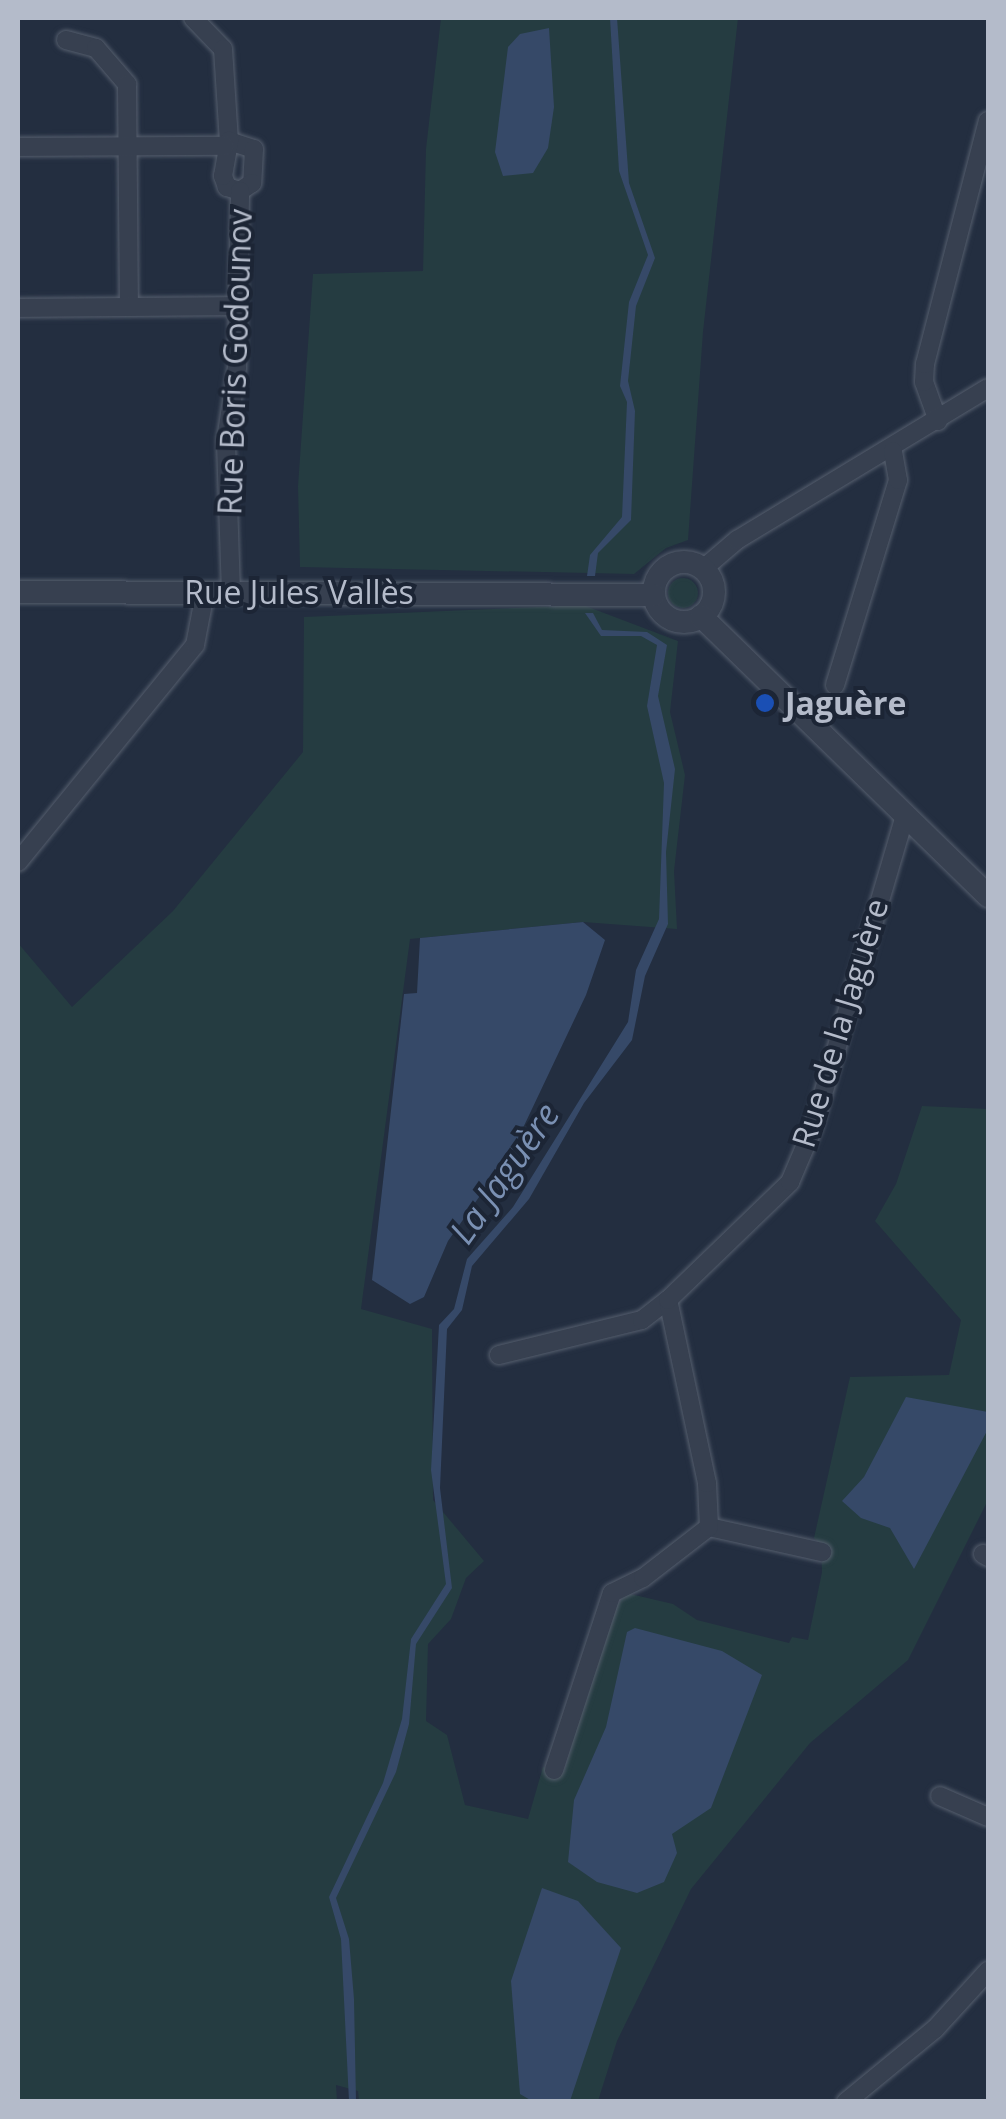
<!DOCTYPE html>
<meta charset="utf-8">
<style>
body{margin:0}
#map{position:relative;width:1006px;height:2119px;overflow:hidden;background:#232e40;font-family:"Open Sans",sans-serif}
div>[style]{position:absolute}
.green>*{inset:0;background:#253c41}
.round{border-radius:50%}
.water>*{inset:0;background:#364968}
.roads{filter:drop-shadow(0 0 2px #555e6d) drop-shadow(0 0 2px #555e6d)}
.minor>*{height:18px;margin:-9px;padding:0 9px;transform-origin:9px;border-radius:9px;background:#374050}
.tertiary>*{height:22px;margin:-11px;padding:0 11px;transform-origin:11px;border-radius:11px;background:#374050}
.tertiary>.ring{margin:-11px;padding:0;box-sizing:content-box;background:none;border:22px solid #374050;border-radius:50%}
.dots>*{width:28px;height:28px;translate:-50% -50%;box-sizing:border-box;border:5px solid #1c2535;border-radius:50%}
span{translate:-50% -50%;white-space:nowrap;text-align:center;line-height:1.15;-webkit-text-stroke:8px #1c2535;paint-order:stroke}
.street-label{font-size:32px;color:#b4bbca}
.poi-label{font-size:32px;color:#b4bbca;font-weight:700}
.left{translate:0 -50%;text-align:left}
.water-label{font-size:35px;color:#7a90b3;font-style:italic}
.frame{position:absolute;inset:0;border:20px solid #b4bbca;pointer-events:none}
</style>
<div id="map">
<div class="green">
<i style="clip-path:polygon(441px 18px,738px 18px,703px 332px,688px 540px,666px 548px,634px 574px,300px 567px,298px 486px,313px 274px,423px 271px,426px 149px)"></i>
<i class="round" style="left:668px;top:578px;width:30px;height:30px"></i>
<i style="clip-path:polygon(583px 605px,678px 641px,670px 712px,685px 775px,674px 871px,677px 929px,583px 922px,410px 939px,361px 1309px,432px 1329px,433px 1500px,484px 1561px,466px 1578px,451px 1619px,428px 1644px,426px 1721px,447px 1735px,465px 1805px,528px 1819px,543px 1767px,564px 1771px,610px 1615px,626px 1593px,673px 1604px,697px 1620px,789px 1643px,792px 1637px,808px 1640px,822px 1572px,821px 1545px,814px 1538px,850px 1377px,949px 1375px,961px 1320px,875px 1221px,896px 1184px,922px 1106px,988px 1109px,988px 1500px,908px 1660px,810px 1743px,691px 1889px,617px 2041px,598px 2101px,359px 2101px,358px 2091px,336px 2085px,337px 2101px,18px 2101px,18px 943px,72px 1007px,173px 911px,303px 752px,304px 617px)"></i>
</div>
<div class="water">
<i style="clip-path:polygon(610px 18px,617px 18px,629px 183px,655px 258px,636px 306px,628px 381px,635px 411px,631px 520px,598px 553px,595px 576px,587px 576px,590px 555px,622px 517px,627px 402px,620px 386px,629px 302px,648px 255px,619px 171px)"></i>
<i style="clip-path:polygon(549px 28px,554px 107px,548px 148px,533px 173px,503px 176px,495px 152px,508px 47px,520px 34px)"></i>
<i style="clip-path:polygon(585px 613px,593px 613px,602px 630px,647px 632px,667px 645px,658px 696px,675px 769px,666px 852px,668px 924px,645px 976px,632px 1040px,584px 1103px,529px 1199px,472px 1266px,462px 1310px,447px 1329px,440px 1488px,452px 1588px,416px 1644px,409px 1724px,396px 1772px,336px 1898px,349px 1939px,354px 1999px,356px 2101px,349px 2101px,341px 1939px,329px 1897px,383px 1783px,402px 1719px,411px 1639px,446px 1584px,431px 1470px,439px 1325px,454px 1309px,467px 1259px,513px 1207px,628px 1022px,636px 970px,659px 919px,664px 783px,647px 706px,657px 645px,641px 636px,601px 636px)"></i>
<i style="clip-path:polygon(583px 922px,605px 940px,586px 995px,513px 1149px,448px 1241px,424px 1297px,410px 1304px,372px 1280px,404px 994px,417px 993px,420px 938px)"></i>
<i style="clip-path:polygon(906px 1397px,988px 1412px,988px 1429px,914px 1569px,890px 1528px,861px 1518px,842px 1501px,864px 1477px)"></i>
<i style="clip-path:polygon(635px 1628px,722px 1651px,762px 1675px,711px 1808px,672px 1834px,677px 1853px,664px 1882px,637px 1893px,597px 1882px,568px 1862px,574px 1800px,606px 1727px,627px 1632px)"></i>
<i style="clip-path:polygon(542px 1888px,578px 1901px,621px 1948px,570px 2101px,532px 2101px,520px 2094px,511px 1981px)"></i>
</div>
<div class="roads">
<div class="minor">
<i style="left:193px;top:18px;width:43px;rotate:45.9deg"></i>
<i style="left:223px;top:49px;width:92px;rotate:86.3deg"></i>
<i style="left:66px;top:40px;width:31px;rotate:15deg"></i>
<i style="left:96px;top:48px;width:48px;rotate:49.3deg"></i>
<i style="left:127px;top:84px;width:223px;rotate:89.5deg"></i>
<i style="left:229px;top:141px;width:26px;rotate:18deg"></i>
<i style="left:254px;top:149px;width:34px;rotate:93deg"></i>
<i style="left:252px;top:183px;width:14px;rotate:146deg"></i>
<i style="left:240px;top:191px;width:14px;rotate:-163deg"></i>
<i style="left:227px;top:187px;width:12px;rotate:-110deg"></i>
<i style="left:223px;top:176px;width:36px;rotate:-80deg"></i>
<i style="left:18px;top:147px;width:207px;rotate:-0.3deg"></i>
<i style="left:18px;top:308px;width:220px;rotate:-0.5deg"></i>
<i style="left:938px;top:421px;width:41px;rotate:-109.7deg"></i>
<i style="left:924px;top:382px;width:18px;rotate:-87deg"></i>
<i style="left:925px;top:364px;width:251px;rotate:-75.5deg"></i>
<i style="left:703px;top:569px;width:45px;rotate:-40.5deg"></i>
<i style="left:737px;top:540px;width:293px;rotate:-31.2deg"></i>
<i style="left:231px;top:593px;width:153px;rotate:-91.9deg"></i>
<i style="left:226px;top:440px;width:74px;rotate:-81.4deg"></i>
<i style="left:237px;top:367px;width:176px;rotate:-89deg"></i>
<i style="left:835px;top:685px;width:214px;rotate:-72.9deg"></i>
<i style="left:898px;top:480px;width:29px;rotate:-100deg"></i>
<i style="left:18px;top:862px;width:280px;rotate:-50.8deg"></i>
<i style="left:195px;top:645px;width:53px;rotate:-79.1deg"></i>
<i style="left:499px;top:1355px;width:147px;rotate:-13.8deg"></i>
<i style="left:642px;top:1320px;width:33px;rotate:-38deg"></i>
<i style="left:709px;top:1527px;width:116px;rotate:12.5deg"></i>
<i style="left:983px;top:1554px;width:6px;rotate:31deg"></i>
<i style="left:554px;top:1770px;width:186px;rotate:-71.9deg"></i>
<i style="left:612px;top:1593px;width:34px;rotate:-26deg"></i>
<i style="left:643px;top:1578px;width:83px;rotate:-37.7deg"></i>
<i style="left:709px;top:1527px;width:44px;rotate:-92.6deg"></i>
<i style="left:707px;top:1483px;width:187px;rotate:-102deg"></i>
<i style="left:668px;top:1300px;width:170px;rotate:-44deg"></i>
<i style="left:790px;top:1182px;width:59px;rotate:-66.9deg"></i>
<i style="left:813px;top:1128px;width:325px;rotate:-73.6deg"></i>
<i style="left:940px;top:1796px;width:52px;rotate:23.6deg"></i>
<i style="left:846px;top:2102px;width:115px;rotate:-39.4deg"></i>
<i style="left:935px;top:2029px;width:79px;rotate:-47.6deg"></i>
</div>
<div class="tertiary">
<i class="ring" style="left:654px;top:562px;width:38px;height:38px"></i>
<i style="left:18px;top:592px;width:636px;rotate:0.27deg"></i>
<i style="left:701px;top:616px;width:401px;rotate:44.3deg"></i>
</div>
</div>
<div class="dots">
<i style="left:765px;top:703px;background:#1a4fb4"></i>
</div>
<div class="street-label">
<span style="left:235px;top:362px;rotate:-88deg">Rue Boris Godounov</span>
<span style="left:299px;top:592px">Rue Jules Vallès</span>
<span style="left:840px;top:1023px;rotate:-73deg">Rue de la Jaguère</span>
</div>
<div class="poi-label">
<span class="left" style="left:785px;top:703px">Jaguère</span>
</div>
<div class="water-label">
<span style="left:504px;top:1173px;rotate:-55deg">La Jaguère</span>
</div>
<div class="frame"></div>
</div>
